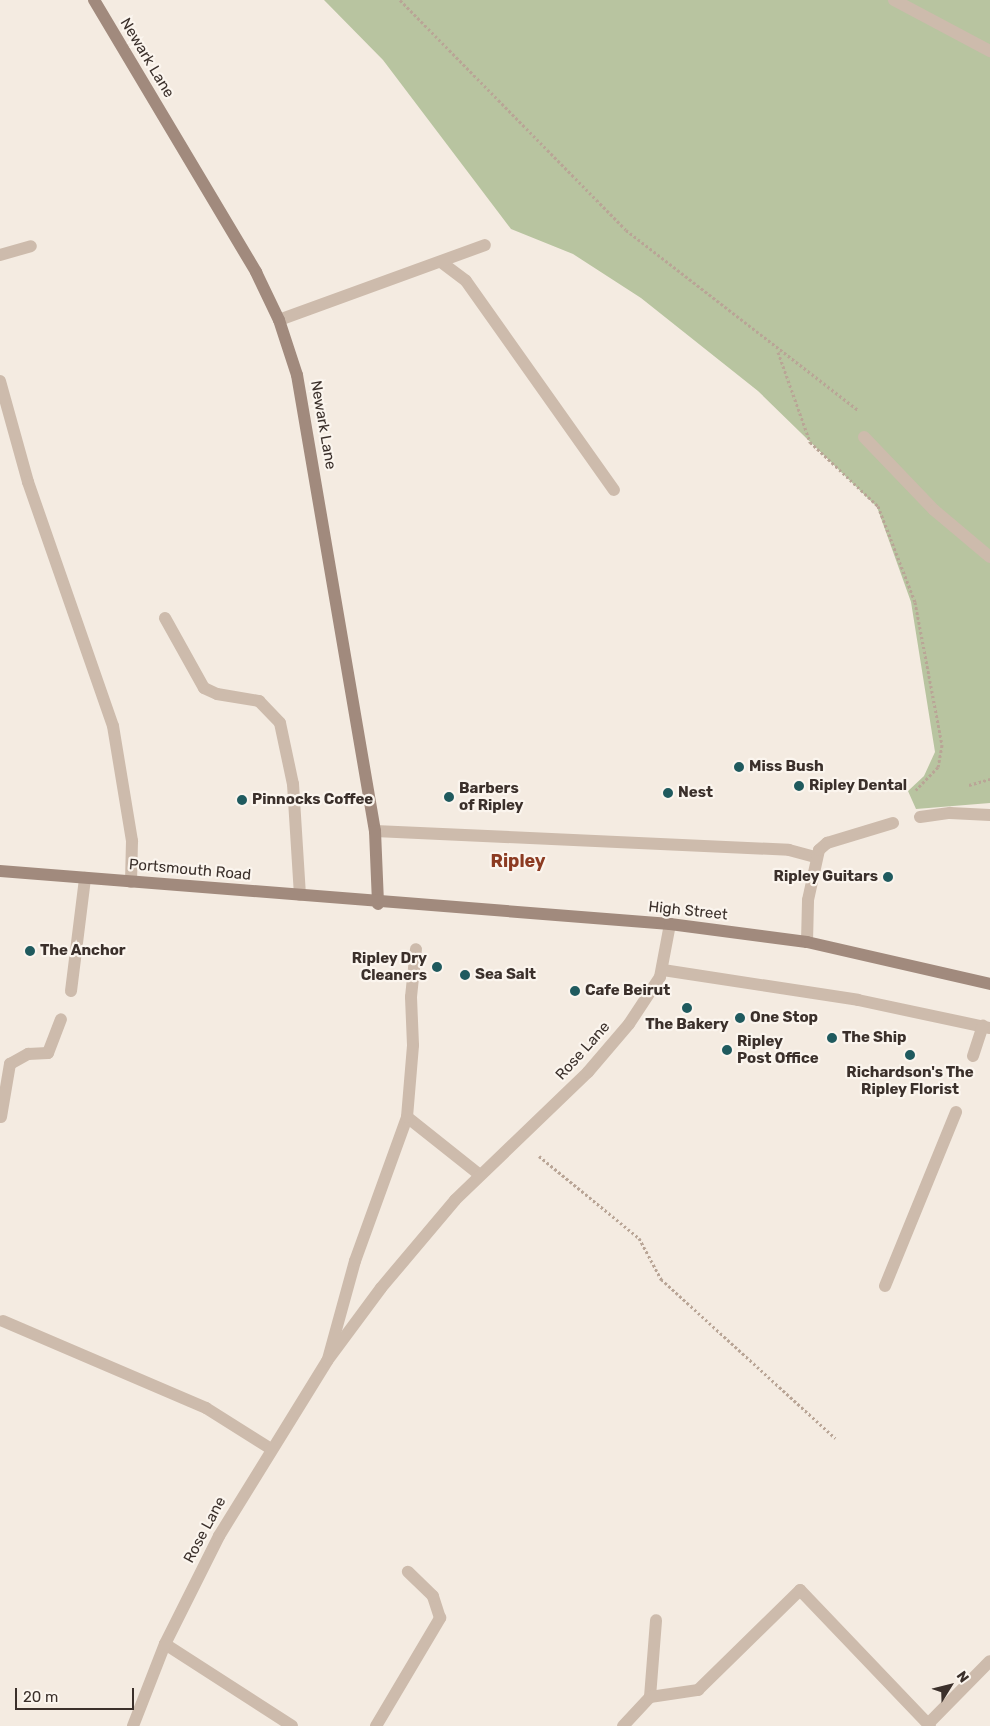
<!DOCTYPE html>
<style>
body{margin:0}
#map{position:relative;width:990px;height:1726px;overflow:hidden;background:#f4ebe1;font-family:Rubik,sans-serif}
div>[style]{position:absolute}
.green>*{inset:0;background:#b8c4a0}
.path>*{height:3px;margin-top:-1.5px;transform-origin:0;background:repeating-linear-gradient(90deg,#b9a596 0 2.5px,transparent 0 5px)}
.service>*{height:12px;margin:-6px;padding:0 6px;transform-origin:6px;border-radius:6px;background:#cdbbac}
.pedestrian>*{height:12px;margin:-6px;padding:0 6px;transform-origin:6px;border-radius:6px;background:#cdbbac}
.minor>*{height:12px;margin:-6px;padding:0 6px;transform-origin:6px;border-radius:6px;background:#cdbbac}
.tertiary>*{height:12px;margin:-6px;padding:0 6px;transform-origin:6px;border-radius:6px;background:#cdbbac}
.secondary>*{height:12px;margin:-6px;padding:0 6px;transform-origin:6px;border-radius:6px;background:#a18a7d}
.dots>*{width:14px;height:14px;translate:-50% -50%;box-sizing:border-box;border:2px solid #fbf5ee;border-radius:50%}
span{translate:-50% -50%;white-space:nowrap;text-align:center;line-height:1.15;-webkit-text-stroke:4.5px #fbf5ee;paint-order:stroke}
.street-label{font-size:15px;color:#3b302b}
.poi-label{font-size:15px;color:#3b302b;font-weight:700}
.left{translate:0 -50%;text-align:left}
.right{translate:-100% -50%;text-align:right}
.quarter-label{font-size:18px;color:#8c3b22;font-weight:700}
.north{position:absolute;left:925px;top:1661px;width:50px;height:50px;-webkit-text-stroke:4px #fbf5ee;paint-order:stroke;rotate:54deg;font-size:14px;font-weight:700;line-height:20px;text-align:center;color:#3b302b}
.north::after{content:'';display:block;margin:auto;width:18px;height:22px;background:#3b302b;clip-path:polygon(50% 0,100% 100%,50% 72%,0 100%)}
.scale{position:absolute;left:15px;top:1688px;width:119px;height:22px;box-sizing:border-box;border:2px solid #3b302b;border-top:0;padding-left:6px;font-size:15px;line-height:18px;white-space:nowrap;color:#3b302b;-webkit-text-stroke:4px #fbf5ee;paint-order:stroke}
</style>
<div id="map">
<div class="green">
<i style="clip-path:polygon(324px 0,990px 0,990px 803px,916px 809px,908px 791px,924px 776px,935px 752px,911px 602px,877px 507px,758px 391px,641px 298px,573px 254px,511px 229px,383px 60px)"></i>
</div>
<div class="path">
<i style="left:400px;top:0;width:322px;rotate:45.5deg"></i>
<i style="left:626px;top:230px;width:294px;rotate:37.8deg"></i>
<i style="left:778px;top:352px;width:96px;rotate:70.4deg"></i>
<i style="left:810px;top:442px;width:93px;rotate:43.3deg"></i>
<i style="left:878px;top:506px;width:103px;rotate:68.9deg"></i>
<i style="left:915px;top:602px;width:146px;rotate:79.3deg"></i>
<i style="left:942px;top:745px;width:22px;rotate:100deg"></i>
<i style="left:938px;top:767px;width:32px;rotate:134deg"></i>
<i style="left:969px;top:785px;width:22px;rotate:-16deg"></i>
<i style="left:539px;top:1156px;width:129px;rotate:39.4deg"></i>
<i style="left:639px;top:1238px;width:47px;rotate:61.8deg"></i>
<i style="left:661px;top:1279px;width:236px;rotate:42.4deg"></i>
</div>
<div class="service">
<i style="left:894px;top:0;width:109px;rotate:28deg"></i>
<i style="left:0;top:255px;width:32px;rotate:-16deg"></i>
<i style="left:441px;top:262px;width:31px;rotate:37deg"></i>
<i style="left:466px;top:281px;width:256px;rotate:54.7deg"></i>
<i style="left:279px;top:320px;width:219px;rotate:-20deg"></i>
<i style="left:0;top:381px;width:105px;rotate:74.5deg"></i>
<i style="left:28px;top:482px;width:258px;rotate:70.8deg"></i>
<i style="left:113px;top:726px;width:117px;rotate:80.6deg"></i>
<i style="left:132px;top:841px;width:41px;rotate:91.4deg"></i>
<i style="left:864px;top:437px;width:101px;rotate:46.2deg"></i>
<i style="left:934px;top:510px;width:73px;rotate:40deg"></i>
<i style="left:165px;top:618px;width:80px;rotate:60.9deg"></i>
<i style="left:204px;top:688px;width:14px;rotate:25deg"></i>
<i style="left:217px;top:694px;width:43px;rotate:9.5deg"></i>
<i style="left:259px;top:701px;width:30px;rotate:46deg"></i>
<i style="left:280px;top:723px;width:62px;rotate:78deg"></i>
<i style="left:293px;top:784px;width:111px;rotate:86.4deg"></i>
<i style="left:375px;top:831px;width:414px;rotate:2.6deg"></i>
<i style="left:789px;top:850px;width:27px;rotate:15deg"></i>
<i style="left:663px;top:970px;width:197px;rotate:8.7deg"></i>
<i style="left:858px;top:1000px;width:135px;rotate:12deg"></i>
<i style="left:71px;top:991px;width:114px;rotate:-82.9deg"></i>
<i style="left:973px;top:1056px;width:32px;rotate:-72deg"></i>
<i style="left:1px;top:1117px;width:54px;rotate:-80.4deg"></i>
<i style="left:10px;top:1064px;width:21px;rotate:-29deg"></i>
<i style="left:28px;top:1054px;width:20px;rotate:-3deg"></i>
<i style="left:48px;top:1053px;width:36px;rotate:-69deg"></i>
<i style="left:885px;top:1286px;width:188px;rotate:-67.8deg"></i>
<i style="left:3px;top:1321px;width:221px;rotate:23.2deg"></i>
<i style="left:206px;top:1408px;width:77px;rotate:32.2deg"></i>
<i style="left:650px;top:1697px;width:77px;rotate:-85.5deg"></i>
<i style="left:376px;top:1726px;width:126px;rotate:-59.3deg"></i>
<i style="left:440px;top:1618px;width:23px;rotate:-108deg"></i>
<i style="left:433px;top:1596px;width:35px;rotate:-136deg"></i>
</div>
<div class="pedestrian">
<i style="left:411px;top:997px;width:48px;rotate:-84.1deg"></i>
</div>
<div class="minor">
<i style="left:920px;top:817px;width:30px;rotate:-8deg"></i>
<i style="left:950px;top:813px;width:40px;rotate:2.9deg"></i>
<i style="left:807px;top:942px;width:42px;rotate:-88.6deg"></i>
<i style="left:808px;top:900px;width:51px;rotate:-77.6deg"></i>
<i style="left:819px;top:850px;width:11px;rotate:-41deg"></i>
<i style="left:827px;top:843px;width:69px;rotate:-16.9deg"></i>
<i style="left:407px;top:1117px;width:93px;rotate:38.5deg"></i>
<i style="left:328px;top:1359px;width:102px;rotate:-74.6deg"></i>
<i style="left:355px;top:1261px;width:153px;rotate:-70.1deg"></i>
<i style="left:407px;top:1117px;width:72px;rotate:-85.2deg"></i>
<i style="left:413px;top:1045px;width:48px;rotate:-92.4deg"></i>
<i style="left:165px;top:1644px;width:151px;rotate:32.8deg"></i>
<i style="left:928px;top:1724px;width:88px;rotate:-45.5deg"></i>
<i style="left:623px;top:1726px;width:40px;rotate:-47deg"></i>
<i style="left:650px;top:1697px;width:49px;rotate:-8.3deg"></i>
<i style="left:698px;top:1690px;width:143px;rotate:-44.4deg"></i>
<i style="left:800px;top:1590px;width:188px;rotate:46.3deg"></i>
</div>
<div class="tertiary">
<i style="left:133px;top:1726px;width:88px;rotate:-68.7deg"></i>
<i style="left:165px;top:1644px;width:121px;rotate:-63.4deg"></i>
<i style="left:219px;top:1536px;width:206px;rotate:-58.3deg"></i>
<i style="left:327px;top:1361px;width:91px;rotate:-53.5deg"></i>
<i style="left:381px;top:1288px;width:115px;rotate:-49.9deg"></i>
<i style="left:455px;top:1200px;width:185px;rotate:-43.9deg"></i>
<i style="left:588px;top:1072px;width:63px;rotate:-49.5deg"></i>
<i style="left:629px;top:1024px;width:56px;rotate:-56.6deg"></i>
<i style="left:660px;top:977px;width:54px;rotate:-79.3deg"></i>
</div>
<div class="secondary">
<i style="left:94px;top:0;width:317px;rotate:59.2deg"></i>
<i style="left:256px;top:272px;width:53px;rotate:64.4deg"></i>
<i style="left:279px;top:320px;width:58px;rotate:71.9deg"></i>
<i style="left:297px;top:375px;width:463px;rotate:80.3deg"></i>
<i style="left:375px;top:831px;width:73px;rotate:87.6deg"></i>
<i style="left:0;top:871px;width:672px;rotate:4.52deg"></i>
<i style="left:670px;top:924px;width:138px;rotate:7.5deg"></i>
<i style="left:807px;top:942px;width:188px;rotate:12.9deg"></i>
</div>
<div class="dots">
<i style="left:739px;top:767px;background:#1f5a5e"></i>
<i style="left:799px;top:786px;background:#1f5a5e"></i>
<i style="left:668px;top:793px;background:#1f5a5e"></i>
<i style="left:449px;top:797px;background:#1f5a5e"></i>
<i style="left:242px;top:800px;background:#1f5a5e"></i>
<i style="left:888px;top:877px;background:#1f5a5e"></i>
<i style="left:30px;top:951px;background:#1f5a5e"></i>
<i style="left:437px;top:967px;background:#1f5a5e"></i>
<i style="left:465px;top:975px;background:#1f5a5e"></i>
<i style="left:575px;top:991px;background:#1f5a5e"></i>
<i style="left:687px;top:1008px;background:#1f5a5e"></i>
<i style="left:740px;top:1018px;background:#1f5a5e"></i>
<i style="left:832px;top:1038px;background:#1f5a5e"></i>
<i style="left:727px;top:1050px;background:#1f5a5e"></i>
<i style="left:910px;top:1055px;background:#1f5a5e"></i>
</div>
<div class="street-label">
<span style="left:147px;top:58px;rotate:59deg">Newark Lane</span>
<span style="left:323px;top:425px;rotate:80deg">Newark Lane</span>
<span style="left:190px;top:870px;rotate:5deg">Portsmouth Road</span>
<span style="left:688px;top:911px;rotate:6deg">High Street</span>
<span style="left:583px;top:1051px;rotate:-48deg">Rose Lane</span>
<span style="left:205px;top:1530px;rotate:-62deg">Rose Lane</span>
</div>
<div class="poi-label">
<span class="left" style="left:749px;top:767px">Miss Bush</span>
<span class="left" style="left:809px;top:786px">Ripley Dental</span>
<span class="left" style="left:459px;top:797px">Barbers<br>of Ripley</span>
<span class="left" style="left:678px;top:793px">Nest</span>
<span class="left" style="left:252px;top:800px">Pinnocks Coffee</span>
<span class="right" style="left:878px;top:877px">Ripley Guitars</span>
<span class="left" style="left:40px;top:951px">The Anchor</span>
<span class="right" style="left:427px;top:967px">Ripley Dry<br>Cleaners</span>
<span class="left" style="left:475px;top:975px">Sea Salt</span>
<span class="left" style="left:585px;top:991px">Cafe Beirut</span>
<span class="left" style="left:750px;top:1018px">One Stop</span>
<span style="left:687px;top:1025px">The Bakery</span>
<span class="left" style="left:842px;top:1038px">The Ship</span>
<span class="left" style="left:737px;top:1050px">Ripley<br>Post Office</span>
<span style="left:910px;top:1081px">Richardson's The<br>Ripley Florist</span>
</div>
<div class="quarter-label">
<span style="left:518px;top:861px">Ripley</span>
</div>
<div class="north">N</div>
<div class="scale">20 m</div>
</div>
